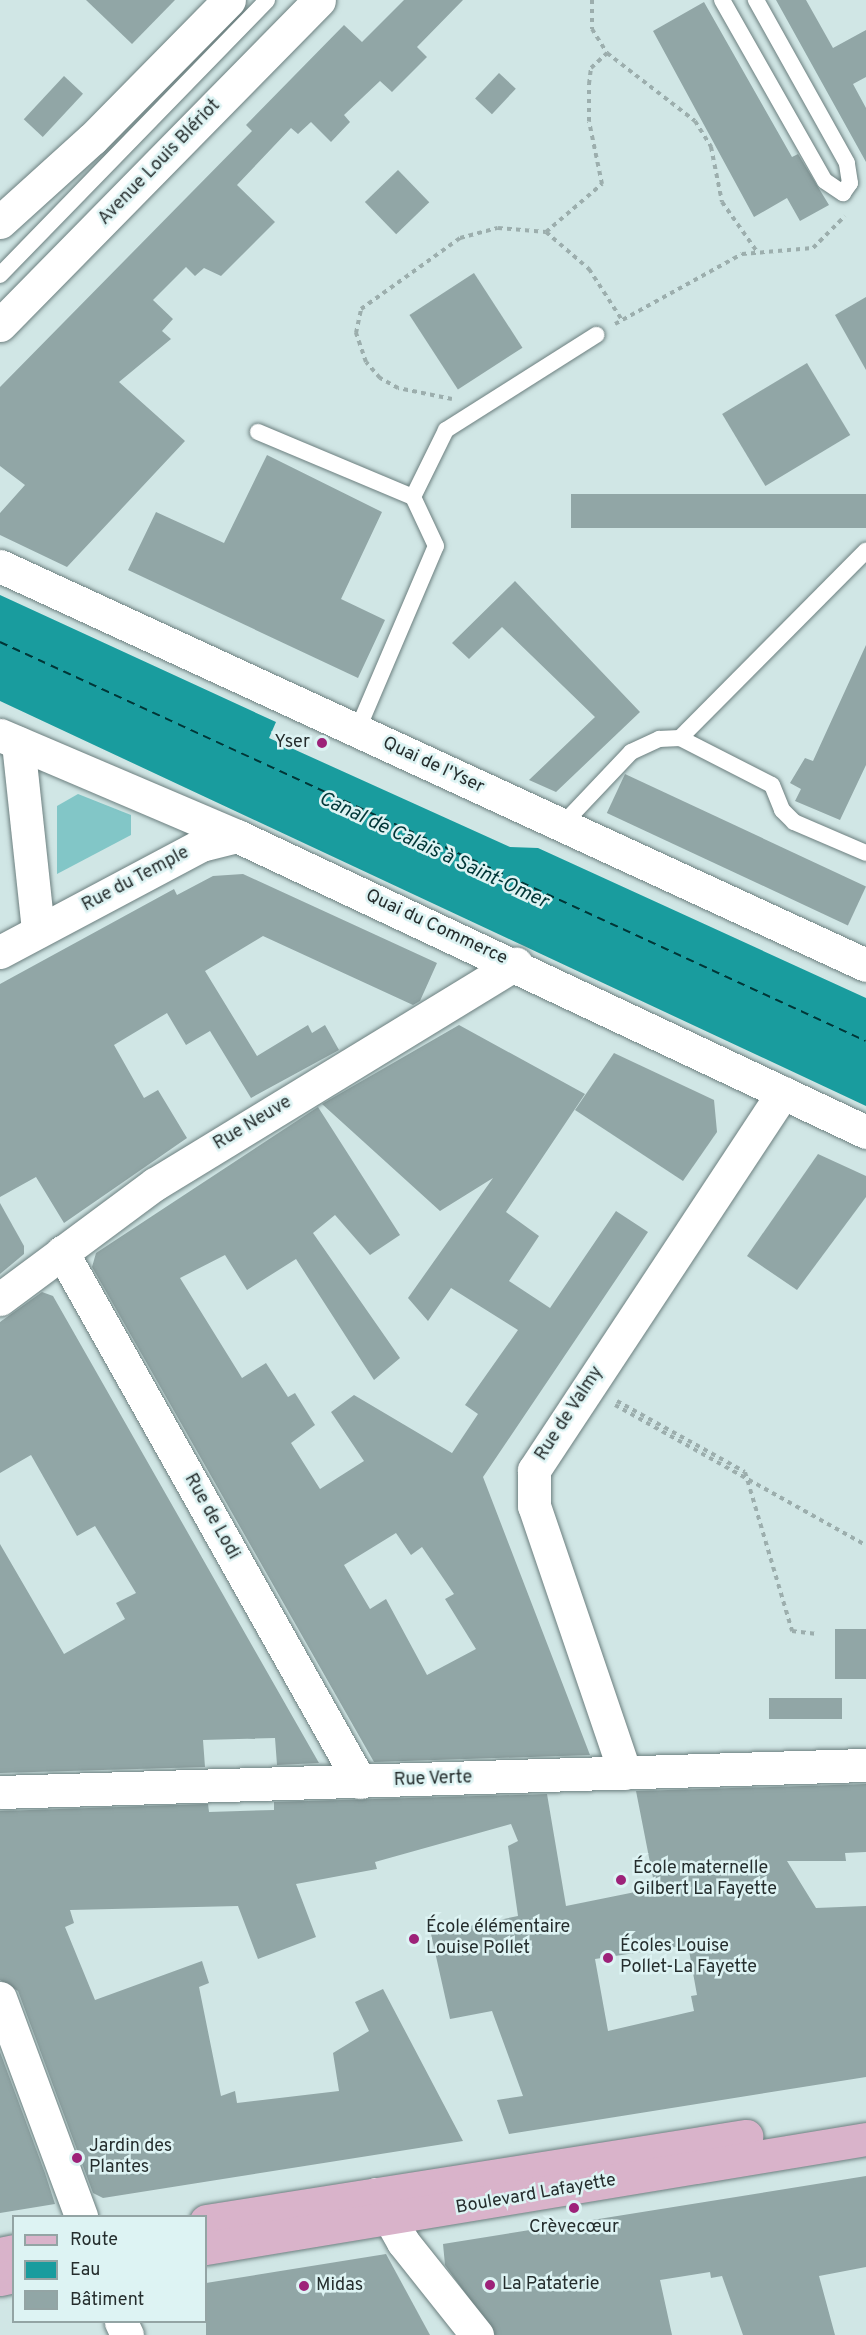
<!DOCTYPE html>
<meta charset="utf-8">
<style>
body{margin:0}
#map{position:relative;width:866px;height:2335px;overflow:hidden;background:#d0e6e5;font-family:Overpass,sans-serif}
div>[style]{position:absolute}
.green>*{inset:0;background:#82c6c7}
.water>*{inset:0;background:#199c9e}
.ferry>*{height:1.5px;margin-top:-0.75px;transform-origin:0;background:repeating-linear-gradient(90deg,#003637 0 8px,transparent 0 14px)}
.building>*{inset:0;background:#91a6a6;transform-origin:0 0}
.path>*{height:4px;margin-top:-2px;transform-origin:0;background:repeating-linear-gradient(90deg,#9caead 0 4.5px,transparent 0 9px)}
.roads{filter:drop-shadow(0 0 2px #6c7f7f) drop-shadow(0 0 2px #6c7f7f)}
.service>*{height:16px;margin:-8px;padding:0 8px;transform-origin:8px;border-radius:8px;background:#fff}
.minor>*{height:33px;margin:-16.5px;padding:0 16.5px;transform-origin:16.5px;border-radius:16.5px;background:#fff}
.tertiary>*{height:33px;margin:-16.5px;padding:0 16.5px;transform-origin:16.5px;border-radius:16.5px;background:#fff}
.primary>*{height:33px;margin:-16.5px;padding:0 16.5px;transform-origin:16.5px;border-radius:16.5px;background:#d9b3ca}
.dots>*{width:16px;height:16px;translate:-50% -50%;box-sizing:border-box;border:3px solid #ddf3f3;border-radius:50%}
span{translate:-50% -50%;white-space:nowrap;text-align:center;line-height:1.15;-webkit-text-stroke:5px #ddf3f3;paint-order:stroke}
.street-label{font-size:18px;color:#252d2d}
.poi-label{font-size:18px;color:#252d2d}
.right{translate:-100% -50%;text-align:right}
.left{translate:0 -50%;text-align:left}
.water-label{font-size:20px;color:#003637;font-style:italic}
.legend{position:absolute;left:12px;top:2215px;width:195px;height:108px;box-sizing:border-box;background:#ddf3f3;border:2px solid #93a4a4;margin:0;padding:8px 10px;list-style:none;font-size:18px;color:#252d2d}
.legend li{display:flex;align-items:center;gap:12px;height:30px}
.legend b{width:30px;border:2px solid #93a4a4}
</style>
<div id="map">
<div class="green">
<i style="clip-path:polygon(78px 794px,131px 815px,131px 835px,57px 874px,57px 806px)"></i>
</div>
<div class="water">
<i style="clip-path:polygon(0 595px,276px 722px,269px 738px,510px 847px,538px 848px,866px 998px,866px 1106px,0 701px)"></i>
</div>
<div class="ferry">
<i style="left:0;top:642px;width:953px;rotate:24.74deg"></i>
</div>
<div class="building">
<i style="clip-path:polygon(86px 0,175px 0,132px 44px)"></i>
<i style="clip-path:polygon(404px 0,463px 0,417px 47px,427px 57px,392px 92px,380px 81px,344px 115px,350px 122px,331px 142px,311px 122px,298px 134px,291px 128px,237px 185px,275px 222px,221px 276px,204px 268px,195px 276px,186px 267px,153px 300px,173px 319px,162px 331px,171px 339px,119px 382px,185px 441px,67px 567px,0 535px,0 513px,25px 485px,0 466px,0 387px,252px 131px,246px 125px,344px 25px,362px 42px)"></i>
<i style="clip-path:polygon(776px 0,806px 0,833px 48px,866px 30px,866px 77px,853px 84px,866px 108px,866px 162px)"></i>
<i style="clip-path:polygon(704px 2px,792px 157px,798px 154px,829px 205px,800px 221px,787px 198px,754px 217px,653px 31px)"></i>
<i style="left:499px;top:73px;width:23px;height:35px;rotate:43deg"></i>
<i style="left:64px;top:76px;width:26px;height:59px;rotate:43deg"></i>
<i style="left:398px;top:170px;width:45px;height:46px;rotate:46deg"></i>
<i style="left:474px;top:273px;width:89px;height:77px;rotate:57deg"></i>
<i style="clip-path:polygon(866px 297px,866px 370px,835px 315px)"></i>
<i style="left:807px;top:363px;width:84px;height:99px;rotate:59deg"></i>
<i style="clip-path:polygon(267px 455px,382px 512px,341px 599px,385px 620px,358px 678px,128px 570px,156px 512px,224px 543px)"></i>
<i style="left:866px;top:494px;width:34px;height:295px;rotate:90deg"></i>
<i style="clip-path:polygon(515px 581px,640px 712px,556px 792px,529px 780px,595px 717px,502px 627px,469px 659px,452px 643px)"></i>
<i style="clip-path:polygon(866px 645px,866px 765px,840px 820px,795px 801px,801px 789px,790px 783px,805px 758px,813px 761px)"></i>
<i style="left:625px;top:774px;width:266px;height:43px;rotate:25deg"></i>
<i style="clip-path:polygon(243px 874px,437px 963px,420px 1001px,413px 1005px,263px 936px,205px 971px,257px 1056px,308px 1025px,312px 1033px,325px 1025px,339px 1050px,251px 1098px,210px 1031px,186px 1045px,167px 1013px,114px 1045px,144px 1098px,158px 1090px,187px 1138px,64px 1223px,36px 1177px,0 1197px,0 984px,174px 889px,177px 895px,213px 876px)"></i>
<i style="clip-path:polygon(evenodd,459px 1025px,585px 1094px,506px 1212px,539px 1236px,509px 1281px,550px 1308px,616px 1211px,648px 1232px,483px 1477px,590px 1755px,374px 1762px,92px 1267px,96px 1253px,318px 1107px,400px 1235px,370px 1255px,335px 1215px,313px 1233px,400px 1358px,374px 1380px,296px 1259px,247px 1290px,225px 1255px,180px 1278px,242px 1378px,266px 1363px,288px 1397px,295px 1393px,315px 1425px,291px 1443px,320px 1489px,364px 1461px,331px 1412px,354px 1395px,452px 1453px,478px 1414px,465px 1405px,518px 1330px,451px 1288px,428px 1321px,408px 1298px,493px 1178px,440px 1211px,322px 1104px,459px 1025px,396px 1533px,411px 1555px,422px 1547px,454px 1594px,445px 1599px,476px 1649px,427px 1675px,386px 1599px,370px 1609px,344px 1565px,396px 1533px)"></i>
<i style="clip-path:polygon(614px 1053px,714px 1100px,717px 1132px,683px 1181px,575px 1110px)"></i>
<i style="clip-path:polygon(818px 1154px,866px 1176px,866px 1197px,797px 1290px,747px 1256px)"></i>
<i style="clip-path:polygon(0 1203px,24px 1246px,24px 1254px,0 1274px)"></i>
<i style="clip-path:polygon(42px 1292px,53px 1296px,319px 1763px,277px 1765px,275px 1738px,203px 1740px,205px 1767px,0 1773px,0 1544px,64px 1654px,125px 1619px,116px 1603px,136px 1593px,95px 1526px,77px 1536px,31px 1455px,0 1473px,0 1322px)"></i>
<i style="left:866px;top:1629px;width:50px;height:31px;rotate:90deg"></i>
<i style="left:769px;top:1698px;width:73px;height:21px"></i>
<i style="clip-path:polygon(evenodd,866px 1784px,866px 1852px,845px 1853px,846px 1861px,787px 1861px,816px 1908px,866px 1906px,866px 2077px,509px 2134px,497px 2100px,523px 2096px,492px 2011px,450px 2019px,431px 1934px,518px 1916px,508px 1846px,518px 1841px,511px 1824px,375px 1862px,377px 1869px,296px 1884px,316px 1937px,258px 1959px,238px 1906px,70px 1910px,74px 1923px,65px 1927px,95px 2000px,202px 1961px,209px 1983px,199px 1987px,221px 2096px,235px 2091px,237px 2103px,339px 2091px,333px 2053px,369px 2031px,355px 2002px,383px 1989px,463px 2141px,103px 2198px,93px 2193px,18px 1991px,0 1980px,0 1811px,208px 1804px,209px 1812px,274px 1810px,274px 1802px,547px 1794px,566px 1906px,655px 1888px,636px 1791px,866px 1784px,688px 1945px,697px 1995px,691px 1996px,694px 2011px,608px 2031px,595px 1959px,688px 1945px)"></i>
<i style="clip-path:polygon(0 2052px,45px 2173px,55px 2204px,0 2213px)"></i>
<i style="clip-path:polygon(866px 2176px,866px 2267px,819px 2276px,835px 2335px,743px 2335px,722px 2276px,711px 2278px,710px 2272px,660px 2280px,672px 2335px,495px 2335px,445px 2265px,443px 2244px)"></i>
<i style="clip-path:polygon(386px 2254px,430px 2335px,206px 2335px,206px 2283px)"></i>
</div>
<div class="path">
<i style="left:592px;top:0;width:29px;rotate:90deg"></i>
<i style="left:592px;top:29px;width:28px;rotate:58deg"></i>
<i style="left:607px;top:53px;width:111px;rotate:37.7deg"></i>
<i style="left:695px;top:121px;width:31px;rotate:58deg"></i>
<i style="left:711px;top:147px;width:56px;rotate:78.7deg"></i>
<i style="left:722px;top:202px;width:62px;rotate:54.8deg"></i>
<i style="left:546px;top:232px;width:74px;rotate:-40.6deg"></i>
<i style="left:602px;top:184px;width:64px;rotate:-101.7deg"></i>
<i style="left:589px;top:121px;width:37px;rotate:-90deg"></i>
<i style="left:589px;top:84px;width:16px;rotate:-83deg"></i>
<i style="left:591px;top:68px;width:22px;rotate:-43deg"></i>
<i style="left:615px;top:324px;width:145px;rotate:-28.9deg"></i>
<i style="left:742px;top:254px;width:71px;rotate:-4.8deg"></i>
<i style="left:813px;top:248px;width:45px;rotate:-45deg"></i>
<i style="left:452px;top:399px;width:55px;rotate:-168.5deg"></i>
<i style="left:398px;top:388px;width:21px;rotate:-151deg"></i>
<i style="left:380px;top:378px;width:21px;rotate:-131deg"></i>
<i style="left:366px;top:362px;width:31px;rotate:-109deg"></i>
<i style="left:356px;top:333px;width:25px;rotate:-78deg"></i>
<i style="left:361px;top:309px;width:122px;rotate:-35.6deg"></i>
<i style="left:460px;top:238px;width:39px;rotate:-15deg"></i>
<i style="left:498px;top:228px;width:48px;rotate:4.8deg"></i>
<i style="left:546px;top:232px;width:57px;rotate:40.7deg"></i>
<i style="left:589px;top:269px;width:61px;rotate:57.1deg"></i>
<i style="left:617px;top:1401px;width:146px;rotate:29deg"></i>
<i style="left:745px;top:1472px;width:166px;rotate:73.5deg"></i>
<i style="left:792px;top:1631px;width:25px;rotate:7deg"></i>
<i style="left:615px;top:1405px;width:287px;rotate:29.2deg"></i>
</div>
<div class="roads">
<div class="service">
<i style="left:722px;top:0;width:208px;rotate:60.4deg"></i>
<i style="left:825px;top:181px;width:22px;rotate:34deg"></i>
<i style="left:843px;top:193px;width:12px;rotate:-55deg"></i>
<i style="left:850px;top:183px;width:20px;rotate:-99deg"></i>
<i style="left:847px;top:163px;width:187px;rotate:-119.2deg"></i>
<i style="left:0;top:275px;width:383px;rotate:-45.8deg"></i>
<i style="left:258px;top:432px;width:168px;rotate:22.8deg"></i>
<i style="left:357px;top:731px;width:201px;rotate:-66.9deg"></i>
<i style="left:436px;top:546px;width:54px;rotate:-115.1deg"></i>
<i style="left:413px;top:497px;width:75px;rotate:-63.8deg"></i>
<i style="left:446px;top:430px;width:178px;rotate:-32.3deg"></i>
<i style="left:680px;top:738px;width:264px;rotate:-45.2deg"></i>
<i style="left:561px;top:826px;width:102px;rotate:-46.6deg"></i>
<i style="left:631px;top:752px;width:31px;rotate:-25deg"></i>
<i style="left:659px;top:739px;width:21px;rotate:-3deg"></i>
<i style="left:680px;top:738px;width:103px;rotate:27.1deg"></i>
<i style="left:772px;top:785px;width:27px;rotate:68deg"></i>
<i style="left:782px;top:810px;width:17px;rotate:45deg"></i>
<i style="left:794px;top:822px;width:78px;rotate:23.3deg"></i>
</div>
<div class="minor">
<i style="left:0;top:735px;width:258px;rotate:23.1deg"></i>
<i style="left:237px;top:836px;width:695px;rotate:25.2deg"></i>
<i style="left:18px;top:743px;width:189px;rotate:83.9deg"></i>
<i style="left:0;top:952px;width:228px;rotate:-28deg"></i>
<i style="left:201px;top:845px;width:37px;rotate:-14deg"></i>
<i style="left:62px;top:1252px;width:608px;rotate:60.65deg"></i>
<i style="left:0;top:1299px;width:193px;rotate:-36.6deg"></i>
<i style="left:155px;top:1184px;width:423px;rotate:-31.4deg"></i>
<i style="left:625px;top:1773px;width:282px;rotate:-108.8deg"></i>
<i style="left:534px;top:1506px;width:36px;rotate:-90deg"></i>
<i style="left:534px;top:1470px;width:452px;rotate:-56.6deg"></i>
<i style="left:0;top:1792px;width:866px;rotate:-1.79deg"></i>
<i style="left:0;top:1998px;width:233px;rotate:69.6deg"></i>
<i style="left:376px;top:2194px;width:55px;rotate:60.6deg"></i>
<i style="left:403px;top:2242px;width:119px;rotate:51.5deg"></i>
<i style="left:121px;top:2322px;width:14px;rotate:65deg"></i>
</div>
<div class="tertiary">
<i style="left:0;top:222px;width:124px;rotate:-42.1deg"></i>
<i style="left:92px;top:139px;width:195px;rotate:-45.4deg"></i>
<i style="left:0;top:325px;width:455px;rotate:-45.5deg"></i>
<i style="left:0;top:566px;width:953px;rotate:24.74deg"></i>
</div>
<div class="primary">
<i style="left:206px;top:2221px;width:547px;rotate:-8.95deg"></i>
<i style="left:206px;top:2248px;width:669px;rotate:-9.38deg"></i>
<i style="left:0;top:2254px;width:14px;rotate:-12deg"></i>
<i style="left:0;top:2279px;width:14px;rotate:-12deg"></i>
</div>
</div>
<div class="dots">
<i style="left:322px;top:743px;background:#9d2279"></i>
<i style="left:621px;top:1880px;background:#9d2279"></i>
<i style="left:414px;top:1939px;background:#9d2279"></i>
<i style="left:608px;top:1958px;background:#9d2279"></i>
<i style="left:77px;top:2158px;background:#9d2279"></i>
<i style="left:574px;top:2208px;background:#9d2279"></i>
<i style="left:490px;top:2285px;background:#9d2279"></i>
<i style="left:304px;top:2286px;background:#9d2279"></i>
</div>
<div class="street-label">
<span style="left:160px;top:163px;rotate:-46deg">Avenue Louis Blériot</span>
<span style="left:433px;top:766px;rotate:25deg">Quai de l'Yser</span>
<span style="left:136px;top:880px;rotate:-28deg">Rue du Temple</span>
<span style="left:436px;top:928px;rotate:25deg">Quai du Commerce</span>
<span style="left:253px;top:1124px;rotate:-31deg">Rue Neuve</span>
<span style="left:570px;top:1414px;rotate:-57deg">Rue de Valmy</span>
<span style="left:211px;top:1517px;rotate:61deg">Rue de Lodi</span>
<span style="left:433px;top:1780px;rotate:-2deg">Rue Verte</span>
<span style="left:536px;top:2195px;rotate:-10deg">Boulevard Lafayette</span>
</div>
<div class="poi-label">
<span class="right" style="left:310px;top:743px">Yser</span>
<span class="left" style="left:633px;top:1880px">École maternelle<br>Gilbert La Fayette</span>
<span class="left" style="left:426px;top:1939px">École élémentaire<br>Louise Pollet</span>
<span class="left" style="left:620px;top:1958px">Écoles Louise<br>Pollet-La Fayette</span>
<span class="left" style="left:89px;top:2158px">Jardin des<br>Plantes</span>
<span style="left:574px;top:2228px">Crèvecœur</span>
<span class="left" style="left:502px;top:2285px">La Pataterie</span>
<span class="left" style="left:316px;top:2286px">Midas</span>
</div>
<div class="water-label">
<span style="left:433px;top:851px;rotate:25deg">Canal de Calais à Saint-Omer</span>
</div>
<ul class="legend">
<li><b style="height:8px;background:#d9b3ca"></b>Route</li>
<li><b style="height:16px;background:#199c9e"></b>Eau</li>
<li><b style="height:16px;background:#91a6a6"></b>Bâtiment</li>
</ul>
</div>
